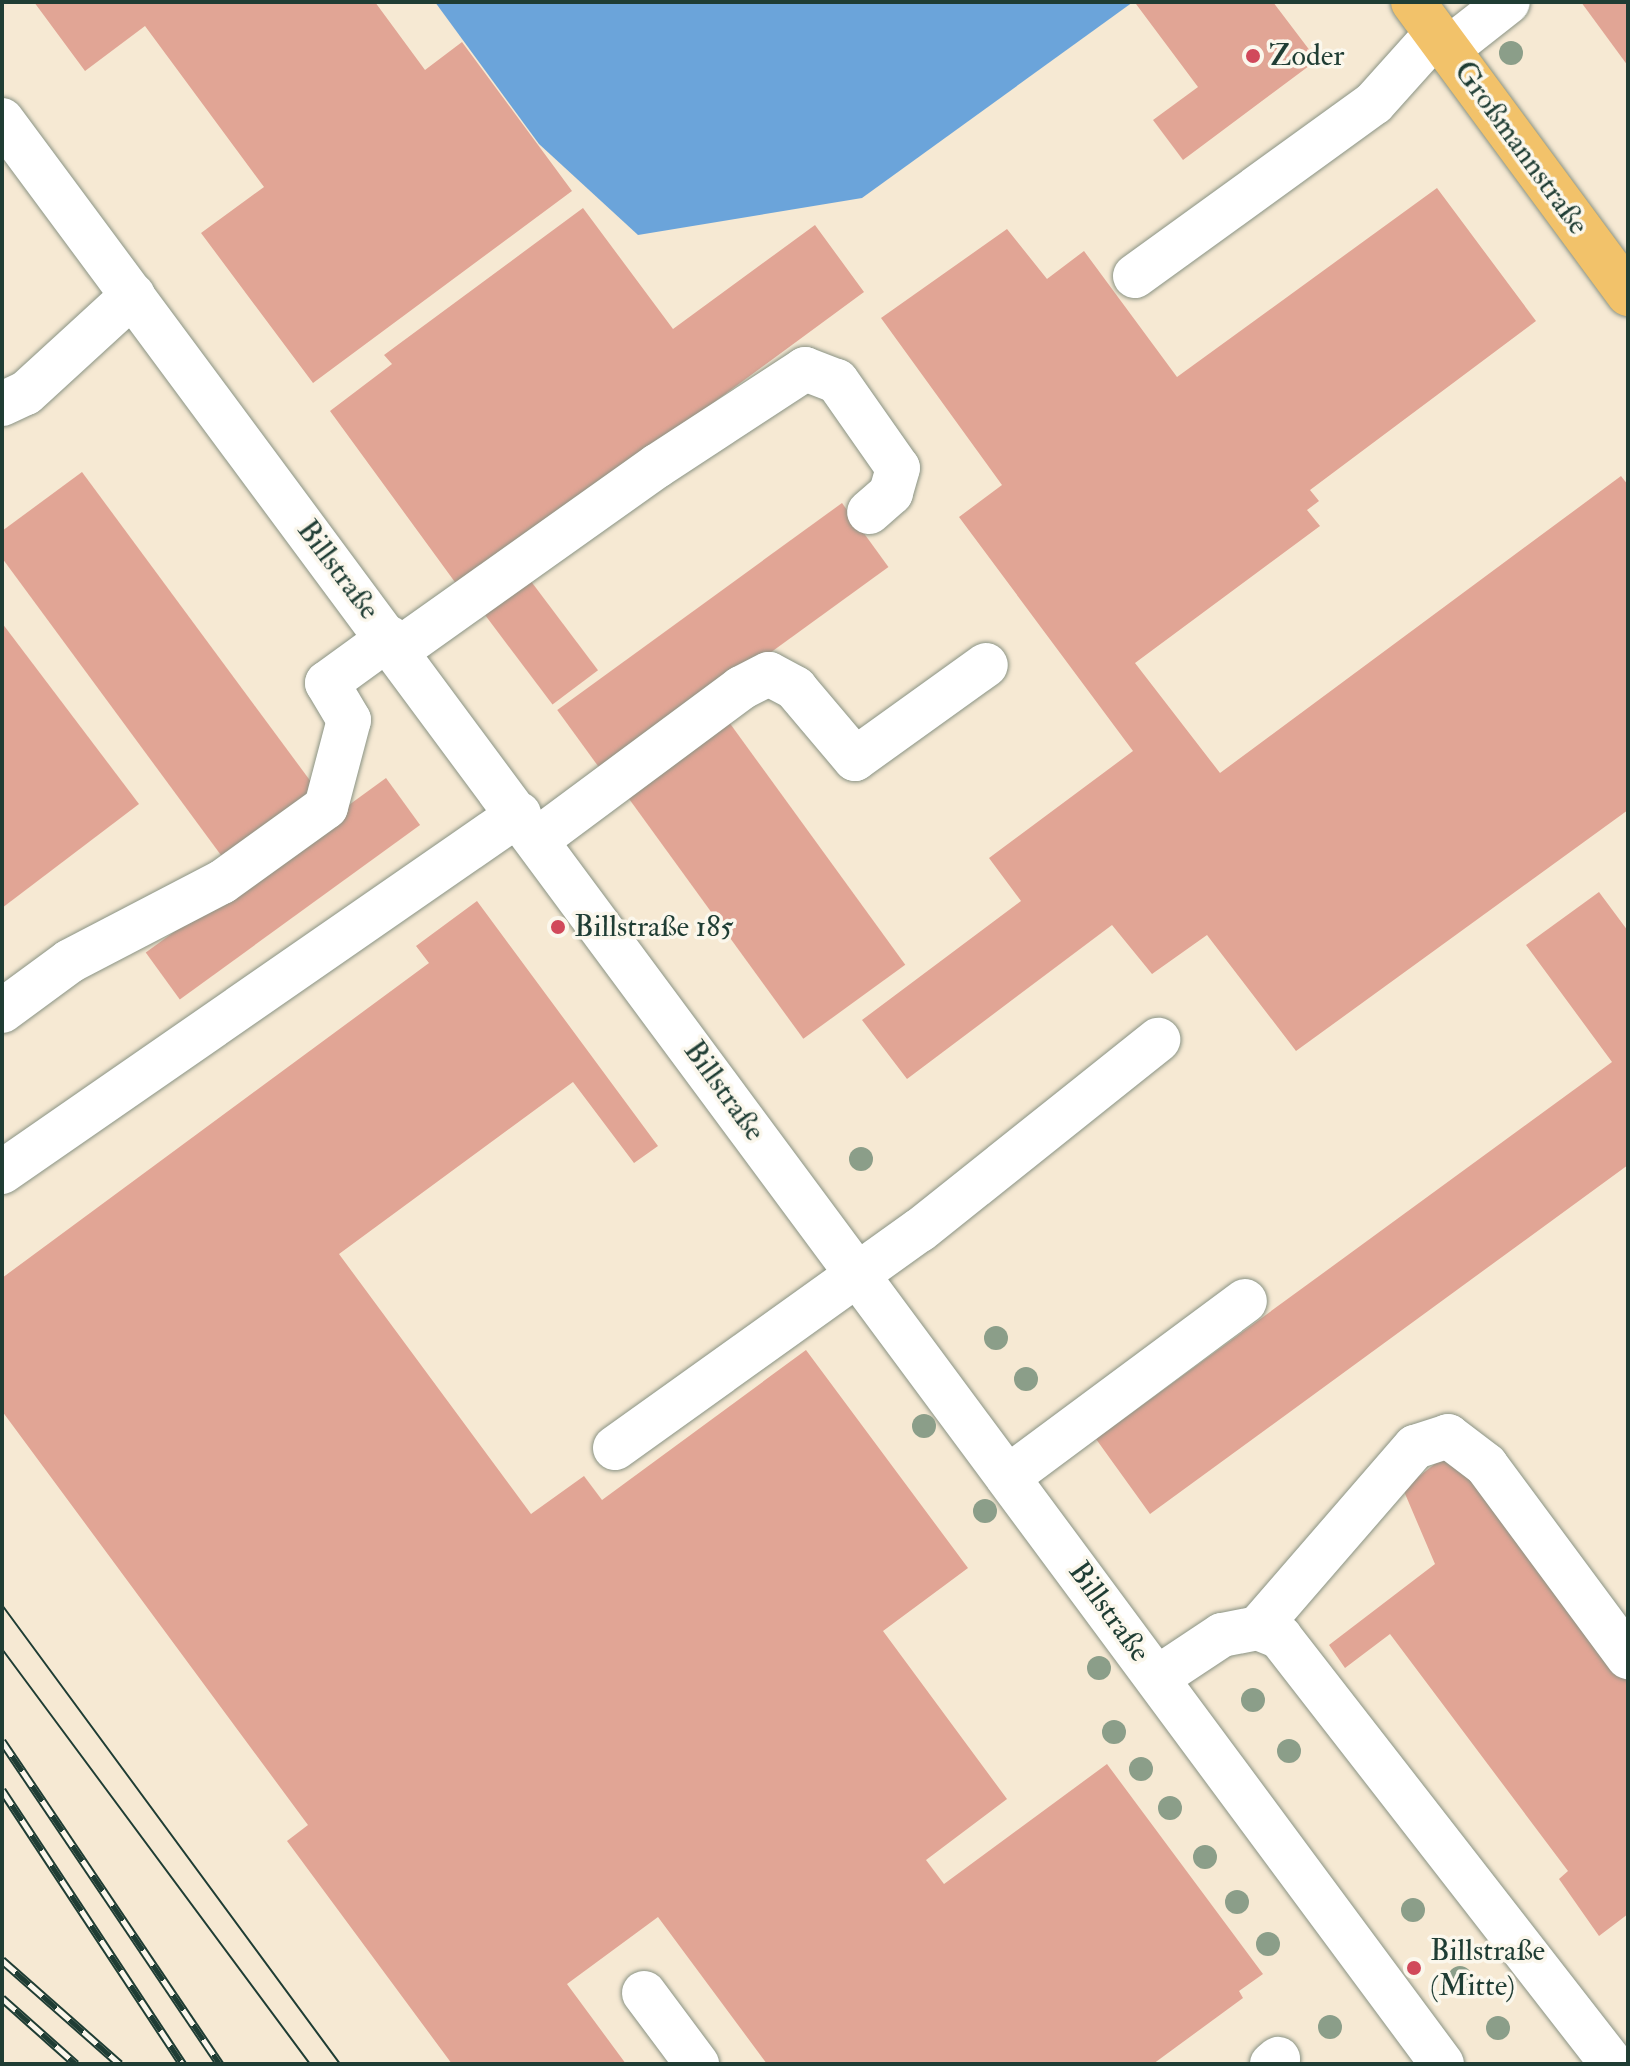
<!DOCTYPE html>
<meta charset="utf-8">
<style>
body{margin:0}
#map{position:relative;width:1630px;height:2066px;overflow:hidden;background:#f6e9d3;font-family:"IM FELL Double Pica",serif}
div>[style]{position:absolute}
.water>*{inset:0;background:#6ba4da}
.building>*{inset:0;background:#e1a595;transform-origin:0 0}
.roads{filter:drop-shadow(0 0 2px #8a9384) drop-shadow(0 0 2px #8a9384)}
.minor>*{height:44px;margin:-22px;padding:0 22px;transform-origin:22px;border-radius:22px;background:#fff}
.major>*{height:44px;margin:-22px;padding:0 22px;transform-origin:22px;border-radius:22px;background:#f2c26a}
.tram>*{height:2px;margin:-1px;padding:0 1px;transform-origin:1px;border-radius:1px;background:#1f3d34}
.rail>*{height:9px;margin-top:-4.5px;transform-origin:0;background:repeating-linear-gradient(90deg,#fbf7ec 0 18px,#1f3d34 0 36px);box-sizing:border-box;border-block:2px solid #1f3d34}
.trees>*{width:24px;height:24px;margin:-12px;border-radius:50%;background:#8b9e89}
.dots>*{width:22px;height:22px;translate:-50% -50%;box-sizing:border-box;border:4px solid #fbf7ec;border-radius:50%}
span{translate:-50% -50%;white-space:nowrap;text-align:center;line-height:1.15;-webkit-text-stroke:7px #fbf7ec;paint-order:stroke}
.poi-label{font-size:30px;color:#1f3d34}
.left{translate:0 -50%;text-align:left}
.street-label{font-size:30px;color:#1f3d34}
.frame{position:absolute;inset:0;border:4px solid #1f3d34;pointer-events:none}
</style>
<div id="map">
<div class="water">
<i style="clip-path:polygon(435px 2px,1133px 2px,862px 198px,638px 235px,539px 144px)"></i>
</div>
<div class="building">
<i style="clip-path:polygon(34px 2px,375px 2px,425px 70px,462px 42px,572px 191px,313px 383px,201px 233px,264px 187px,145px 26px,85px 71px)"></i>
<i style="clip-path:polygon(1273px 2px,1317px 60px,1183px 160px,1153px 120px,1198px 87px,1136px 4px)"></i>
<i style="clip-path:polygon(1581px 2px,1628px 2px,1628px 66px)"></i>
<i style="clip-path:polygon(1437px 188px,1536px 321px,1310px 490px,1319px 501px,1307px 510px,1320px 526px,1135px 663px,1220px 773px,1621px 476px,1628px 485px,1628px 810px,1296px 1051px,1207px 935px,1152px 974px,1112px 925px,907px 1079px,862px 1020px,1021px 901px,989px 858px,1133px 751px,959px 517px,1002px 485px,881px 318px,1007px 229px,1047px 279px,1084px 251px,1177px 377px)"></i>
<i style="clip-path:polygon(583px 208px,673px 329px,815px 225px,864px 292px,460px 589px,330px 411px,392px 364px,384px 355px)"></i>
<i style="clip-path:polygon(82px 472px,320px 794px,226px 862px,2px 558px,2px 531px)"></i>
<i style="left:842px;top:503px;width:79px;height:352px;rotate:54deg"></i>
<i style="left:527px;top:576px;width:118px;height:57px;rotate:53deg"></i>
<i style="clip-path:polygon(2px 623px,139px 804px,2px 908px)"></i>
<i style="left:726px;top:718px;width:305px;height:126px;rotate:54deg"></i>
<i style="left:386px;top:778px;width:58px;height:297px;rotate:54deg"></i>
<i style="clip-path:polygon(1599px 892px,1628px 931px,1628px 1165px,1150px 1514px,1096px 1439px,1612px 1062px,1526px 945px)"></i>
<i style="clip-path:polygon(477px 901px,658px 1146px,634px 1163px,573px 1082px,339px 1254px,531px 1514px,584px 1476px,602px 1500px,806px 1350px,968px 1568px,883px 1631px,1007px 1799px,926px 1860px,944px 1884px,1107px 1764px,1263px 1974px,1239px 1991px,1243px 1998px,1153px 2064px,767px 2064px,658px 1917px,567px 1984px,626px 2064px,452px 2064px,287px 1841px,308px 1825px,2px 1411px,2px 1278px,429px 963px,416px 946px)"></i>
<i style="clip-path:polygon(1455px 1448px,1628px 1681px,1628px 1914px,1599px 1936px,1559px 1879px,1568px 1871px,1390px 1634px,1345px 1668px,1329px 1645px,1435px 1564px,1403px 1489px)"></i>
</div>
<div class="roads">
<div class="minor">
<i style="left:1448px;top:49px;width:76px;rotate:-38.1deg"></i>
<i style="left:2px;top:120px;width:2419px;rotate:53.47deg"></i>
<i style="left:1135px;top:276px;width:295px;rotate:-35.9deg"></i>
<i style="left:1374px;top:103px;width:93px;rotate:-48.1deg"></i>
<i style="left:2px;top:404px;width:26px;rotate:-25deg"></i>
<i style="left:26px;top:393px;width:145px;rotate:-42.5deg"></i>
<i style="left:398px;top:650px;width:318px;rotate:-35.4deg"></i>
<i style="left:657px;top:466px;width:177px;rotate:-33.2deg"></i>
<i style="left:805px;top:369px;width:34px;rotate:21deg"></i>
<i style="left:837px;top:381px;width:106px;rotate:55deg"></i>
<i style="left:898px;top:468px;width:26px;rotate:106deg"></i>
<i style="left:891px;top:493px;width:29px;rotate:139deg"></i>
<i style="left:538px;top:839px;width:253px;rotate:-36.6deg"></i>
<i style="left:741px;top:688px;width:31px;rotate:-27deg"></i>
<i style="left:769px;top:674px;width:30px;rotate:28deg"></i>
<i style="left:795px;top:688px;width:93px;rotate:49.8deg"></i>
<i style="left:855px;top:759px;width:161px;rotate:-35.7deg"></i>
<i style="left:2px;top:1011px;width:84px;rotate:-36.3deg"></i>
<i style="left:70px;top:961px;width:171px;rotate:-27.5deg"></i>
<i style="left:222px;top:882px;width:128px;rotate:-35.8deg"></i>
<i style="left:326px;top:807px;width:90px;rotate:-75.2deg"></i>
<i style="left:349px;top:720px;width:43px;rotate:-120.7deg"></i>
<i style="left:327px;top:683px;width:77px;rotate:-36deg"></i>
<i style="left:2px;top:1172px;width:629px;rotate:-34.7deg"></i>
<i style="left:615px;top:1448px;width:375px;rotate:-35.6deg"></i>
<i style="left:920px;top:1230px;width:305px;rotate:-38.6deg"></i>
<i style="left:1008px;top:1477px;width:295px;rotate:-36.6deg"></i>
<i style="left:1258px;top:1628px;width:240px;rotate:-49.1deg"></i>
<i style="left:1415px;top:1447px;width:35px;rotate:-18deg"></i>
<i style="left:1448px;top:1436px;width:48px;rotate:37.3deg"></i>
<i style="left:1486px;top:1465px;width:239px;rotate:53.5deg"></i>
<i style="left:1157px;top:1678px;width:78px;rotate:-33.5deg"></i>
<i style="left:1222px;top:1635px;width:37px;rotate:-11deg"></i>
<i style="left:1258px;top:1628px;width:24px;rotate:22deg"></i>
<i style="left:1280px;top:1637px;width:541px;rotate:52.13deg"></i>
<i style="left:644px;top:1993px;width:89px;rotate:53.3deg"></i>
<i style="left:1272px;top:2064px;width:8px;rotate:-40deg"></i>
</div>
<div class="major">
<i style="left:1413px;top:2px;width:363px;rotate:53.6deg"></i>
</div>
</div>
<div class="tram">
<i style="left:2px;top:1605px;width:570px;rotate:53.63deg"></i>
<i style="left:2px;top:1649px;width:517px;rotate:53.42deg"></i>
</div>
<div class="rail">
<i style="left:2px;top:1741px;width:390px;rotate:56deg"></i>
<i style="left:2px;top:1790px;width:328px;rotate:56.6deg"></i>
<i style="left:2px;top:1960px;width:157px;rotate:41.4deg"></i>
<i style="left:2px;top:1998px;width:99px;rotate:41.7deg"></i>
</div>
<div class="trees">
<i style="left:1511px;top:53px"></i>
<i style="left:861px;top:1159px"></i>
<i style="left:996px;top:1338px"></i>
<i style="left:1026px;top:1379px"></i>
<i style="left:924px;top:1426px"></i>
<i style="left:985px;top:1511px"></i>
<i style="left:1099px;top:1668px"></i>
<i style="left:1253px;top:1700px"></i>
<i style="left:1114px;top:1732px"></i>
<i style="left:1289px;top:1751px"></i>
<i style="left:1141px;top:1769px"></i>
<i style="left:1170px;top:1808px"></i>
<i style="left:1205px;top:1857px"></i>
<i style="left:1237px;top:1902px"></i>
<i style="left:1413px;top:1910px"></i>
<i style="left:1268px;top:1944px"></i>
<i style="left:1460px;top:1978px"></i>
<i style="left:1330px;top:2027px"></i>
<i style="left:1498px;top:2028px"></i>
</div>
<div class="dots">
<i style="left:1253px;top:56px;background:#d1495b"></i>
<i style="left:558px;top:927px;background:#d1495b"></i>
<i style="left:1414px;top:1968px;background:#d1495b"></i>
</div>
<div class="poi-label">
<span class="left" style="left:1269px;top:56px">Zoder</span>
<span class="left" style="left:574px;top:927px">Billstraße 185</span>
<span class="left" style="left:1430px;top:1968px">Billstraße<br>(Mitte)</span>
</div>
<div class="street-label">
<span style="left:1521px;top:148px;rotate:54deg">Großmannstraße</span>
<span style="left:338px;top:570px;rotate:53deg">Billstraße</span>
<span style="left:724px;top:1091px;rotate:54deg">Billstraße</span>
<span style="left:1109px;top:1612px;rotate:54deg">Billstraße</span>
</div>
<div class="frame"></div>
</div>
